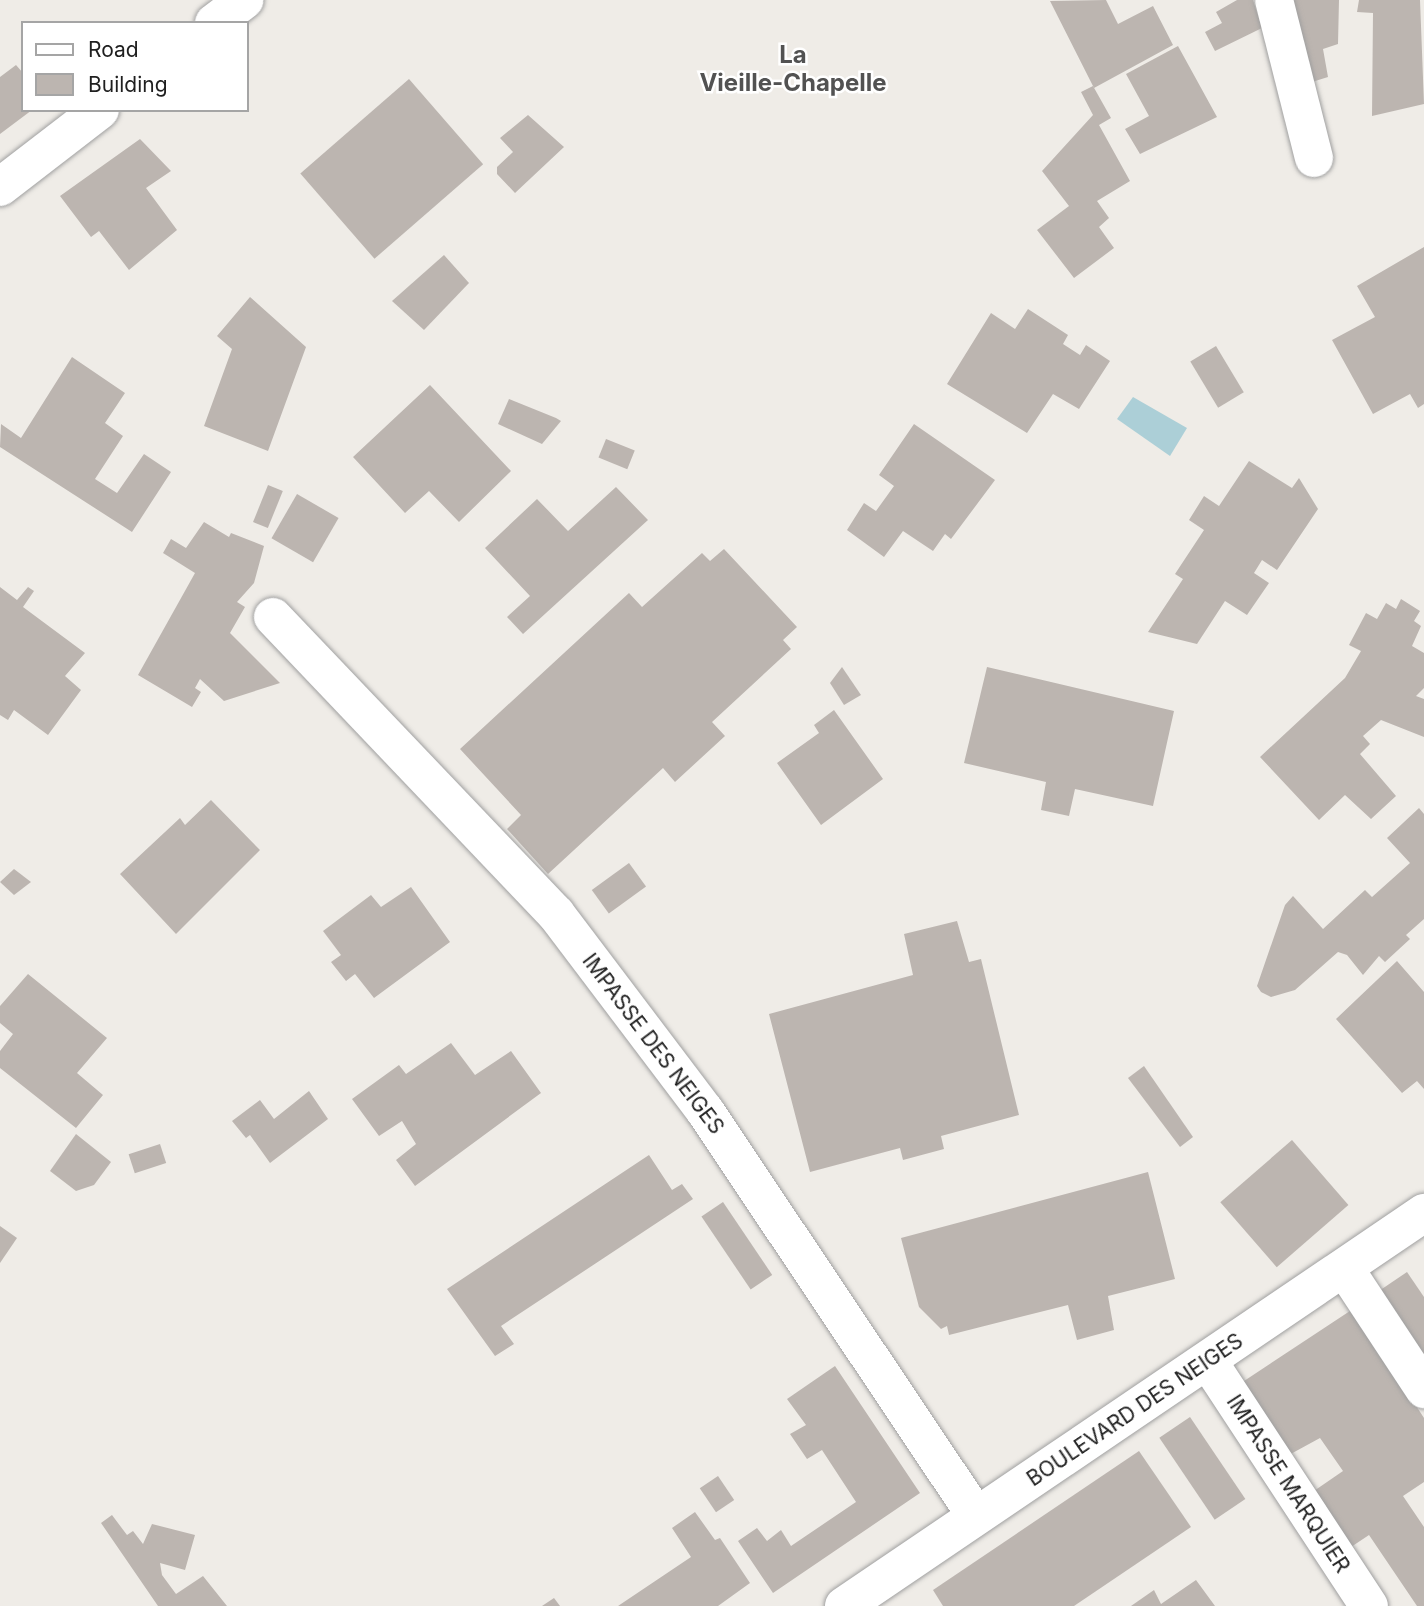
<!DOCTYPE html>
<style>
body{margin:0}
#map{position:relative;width:1424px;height:1606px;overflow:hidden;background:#efece7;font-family:Inter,sans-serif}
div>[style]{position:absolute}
.water>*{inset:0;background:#accfd7}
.building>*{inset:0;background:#bcb5b0;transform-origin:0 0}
.roads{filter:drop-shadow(0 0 2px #a0a0a0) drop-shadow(0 0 2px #a0a0a0)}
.minor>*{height:38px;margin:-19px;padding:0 19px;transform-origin:19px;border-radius:19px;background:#fff}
span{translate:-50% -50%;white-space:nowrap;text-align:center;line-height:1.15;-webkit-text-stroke:5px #fff;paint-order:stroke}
.street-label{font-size:21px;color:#1f1f1f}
.quarter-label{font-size:24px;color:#525252;font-weight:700}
.legend{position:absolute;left:21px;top:21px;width:228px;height:91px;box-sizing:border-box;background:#fff;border:2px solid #a5a5a5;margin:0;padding:9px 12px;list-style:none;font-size:21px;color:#1f1f1f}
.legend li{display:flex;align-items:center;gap:14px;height:35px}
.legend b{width:35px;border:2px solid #a5a5a5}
</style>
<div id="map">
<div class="water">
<i style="clip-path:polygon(1133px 397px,1187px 428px,1170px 456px,1117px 419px)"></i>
</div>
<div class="building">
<i style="clip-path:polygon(1106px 0,1118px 24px,1153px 6px,1173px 45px,1094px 88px,1050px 1px)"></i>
<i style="clip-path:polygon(1237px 0,1253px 0,1262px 28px,1215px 51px,1205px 32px,1222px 23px,1216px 12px)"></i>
<i style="clip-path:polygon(1293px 0,1339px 0,1338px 44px,1323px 49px,1328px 77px,1312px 82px)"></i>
<i style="clip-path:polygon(1359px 0,1420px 0,1424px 104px,1372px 116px,1373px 13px,1357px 12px)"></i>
<i style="clip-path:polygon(1178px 46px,1217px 117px,1140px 154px,1125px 129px,1149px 116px,1126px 74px)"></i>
<i style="clip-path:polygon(16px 65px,23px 73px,23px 110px,32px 110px,0 134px,0 77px)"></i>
<i style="left:409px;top:79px;width:113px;height:144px;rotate:49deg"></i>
<i style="clip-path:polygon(1093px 86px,1111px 118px,1099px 125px,1130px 181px,1097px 201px,1109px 218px,1099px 227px,1114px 248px,1074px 278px,1037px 230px,1069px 206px,1042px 171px,1093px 115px,1081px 92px)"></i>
<i style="clip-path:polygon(528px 115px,564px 147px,515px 193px,497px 174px,497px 167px,513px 152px,500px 138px)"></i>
<i style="clip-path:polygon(140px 139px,171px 171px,146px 188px,177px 230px,129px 270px,99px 231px,91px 237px,60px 196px)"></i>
<i style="clip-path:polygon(1424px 247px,1424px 404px,1418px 408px,1410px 394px,1373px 414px,1332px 340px,1375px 317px,1357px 286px)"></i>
<i style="clip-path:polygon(444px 255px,469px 283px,424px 330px,392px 301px)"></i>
<i style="clip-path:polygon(250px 297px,306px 347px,268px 451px,204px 426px,232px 349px,217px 336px)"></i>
<i style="clip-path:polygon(1028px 309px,1068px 335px,1063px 344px,1080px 355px,1086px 345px,1110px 361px,1079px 409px,1053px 394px,1027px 433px,947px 384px,991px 313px,1015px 329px)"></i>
<i style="left:1216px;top:346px;width:54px;height:30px;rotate:59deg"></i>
<i style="clip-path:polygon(72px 357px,125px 393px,105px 423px,123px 436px,95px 479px,117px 493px,144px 454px,171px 472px,132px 532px,0 447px,1px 424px,21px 438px)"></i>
<i style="clip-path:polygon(430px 385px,511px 471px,459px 522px,429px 491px,405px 513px,353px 457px)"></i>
<i style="clip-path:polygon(509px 399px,556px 418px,561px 421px,542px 444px,498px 424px)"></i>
<i style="clip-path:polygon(914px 424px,995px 480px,951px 539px,945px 534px,933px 551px,903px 531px,884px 557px,847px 530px,864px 503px,876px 511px,894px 486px,879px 475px)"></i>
<i style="left:606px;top:439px;width:31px;height:20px;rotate:22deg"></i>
<i style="clip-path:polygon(1249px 461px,1292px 488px,1299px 478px,1318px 509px,1277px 570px,1262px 560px,1254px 573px,1269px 583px,1247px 615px,1225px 601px,1197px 644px,1148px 632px,1183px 579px,1175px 574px,1204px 530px,1189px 520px,1204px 496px,1219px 506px)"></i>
<i style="left:268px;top:485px;width:16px;height:40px;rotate:22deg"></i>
<i style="clip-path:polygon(616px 487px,648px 520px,523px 634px,507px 617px,530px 596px,485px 548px,537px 499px,568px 531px)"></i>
<i style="left:297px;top:494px;width:48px;height:51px;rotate:30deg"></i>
<i style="clip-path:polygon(204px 522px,229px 537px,231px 533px,264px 546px,254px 583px,237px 602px,245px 607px,230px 633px,280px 683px,224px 701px,200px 679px,195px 688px,201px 692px,192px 707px,138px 675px,195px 573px,163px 553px,171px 539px,186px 548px)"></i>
<i style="clip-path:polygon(724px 549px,797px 627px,783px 640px,791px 649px,712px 722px,725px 736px,675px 782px,663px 768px,548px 874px,507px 829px,521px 815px,460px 749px,629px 593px,642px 607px,702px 553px,710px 561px)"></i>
<i style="clip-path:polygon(0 587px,17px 600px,28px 587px,34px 591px,23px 607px,85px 653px,65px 676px,81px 690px,48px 735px,14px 710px,8px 720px,0 715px)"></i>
<i style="clip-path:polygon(1401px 599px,1420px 611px,1414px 621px,1421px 626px,1412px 646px,1424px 653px,1424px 688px,1416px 696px,1424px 699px,1424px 737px,1381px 720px,1363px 736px,1370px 744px,1360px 754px,1396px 796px,1371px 819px,1345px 795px,1319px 820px,1260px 757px,1345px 678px,1361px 651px,1349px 645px,1366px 613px,1377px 619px,1386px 603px,1396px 609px)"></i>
<i style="clip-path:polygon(842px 667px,861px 695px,844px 705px,830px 683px)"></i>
<i style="clip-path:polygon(987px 667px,1174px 711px,1153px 806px,1075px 789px,1069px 816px,1041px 810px,1046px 782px,964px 763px)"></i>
<i style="clip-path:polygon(834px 710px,883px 779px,821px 825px,777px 763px,819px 733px,814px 725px)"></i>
<i style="clip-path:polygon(211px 800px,260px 850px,176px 934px,120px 874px,180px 818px,185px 825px)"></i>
<i style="clip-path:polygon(1419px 808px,1424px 814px,1424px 919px,1406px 935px,1410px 939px,1385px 962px,1379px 956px,1363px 975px,1347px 955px,1338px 952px,1295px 990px,1271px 997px,1261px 992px,1257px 986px,1285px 905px,1293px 896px,1323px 929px,1365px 890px,1372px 897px,1410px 863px,1387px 838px)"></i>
<i style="left:629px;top:863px;width:29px;height:46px;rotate:54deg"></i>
<i style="clip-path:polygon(14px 869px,31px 882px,14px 895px,0 882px)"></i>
<i style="clip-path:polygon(411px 887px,450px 942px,374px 998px,355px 974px,346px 981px,331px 962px,341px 955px,323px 931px,371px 895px,381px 907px)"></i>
<i style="clip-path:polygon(957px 921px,969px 962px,981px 959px,1019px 1115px,941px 1136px,944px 1149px,903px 1160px,900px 1148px,810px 1172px,769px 1014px,913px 975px,904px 934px)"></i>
<i style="clip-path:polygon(1397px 961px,1424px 992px,1424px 1089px,1417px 1081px,1402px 1093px,1336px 1019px)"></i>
<i style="clip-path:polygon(28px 974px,107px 1038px,77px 1073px,103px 1095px,76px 1128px,0 1068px,0 1051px,13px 1034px,0 1023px,0 1006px)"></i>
<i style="clip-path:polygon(451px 1043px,475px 1075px,511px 1051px,541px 1093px,415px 1186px,396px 1160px,416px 1144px,402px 1121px,379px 1136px,352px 1099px,399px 1065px,406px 1074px)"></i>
<i style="clip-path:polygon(1144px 1066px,1193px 1137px,1180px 1147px,1128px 1078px)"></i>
<i style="clip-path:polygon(309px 1091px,328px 1119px,270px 1163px,250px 1135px,246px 1138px,232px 1121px,260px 1100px,274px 1119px)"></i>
<i style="clip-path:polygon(76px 1134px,111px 1162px,94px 1185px,76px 1191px,50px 1171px)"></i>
<i style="left:1292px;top:1140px;width:86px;height:95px;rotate:49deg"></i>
<i style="left:160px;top:1144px;width:20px;height:33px;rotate:72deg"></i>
<i style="clip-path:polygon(649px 1155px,672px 1190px,682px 1184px,693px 1199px,501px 1326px,514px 1344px,495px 1356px,447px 1289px)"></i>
<i style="clip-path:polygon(1148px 1172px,1175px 1279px,1108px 1296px,1114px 1330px,1077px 1340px,1068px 1305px,949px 1335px,947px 1326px,941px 1329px,919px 1307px,901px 1238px)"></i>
<i style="left:723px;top:1202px;width:88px;height:26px;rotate:56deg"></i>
<i style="clip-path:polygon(0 1226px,17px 1238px,0 1263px)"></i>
<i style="clip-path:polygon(1407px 1272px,1424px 1297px,1424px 1371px,1373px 1295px)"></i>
<i style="clip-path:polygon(1353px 1309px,1424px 1418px,1424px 1482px,1403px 1496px,1424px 1527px,1424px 1606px,1417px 1606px,1369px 1535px,1348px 1549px,1311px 1493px,1343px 1471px,1320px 1438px,1287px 1456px,1238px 1385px)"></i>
<i style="clip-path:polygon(835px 1366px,920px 1493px,773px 1593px,738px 1541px,757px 1528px,767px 1541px,781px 1530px,791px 1546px,856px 1502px,822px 1450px,807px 1459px,790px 1434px,806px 1425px,787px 1399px)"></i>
<i style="left:1190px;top:1417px;width:99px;height:37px;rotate:56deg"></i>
<i style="clip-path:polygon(1139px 1451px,1191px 1527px,1074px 1606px,943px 1606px,933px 1590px)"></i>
<i style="left:718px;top:1476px;width:29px;height:22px;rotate:56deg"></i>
<i style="clip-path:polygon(695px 1512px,715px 1540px,720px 1538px,750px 1583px,718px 1606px,618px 1606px,691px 1557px,672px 1528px)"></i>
<i style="clip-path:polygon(112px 1515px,127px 1535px,133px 1531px,143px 1544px,152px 1524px,195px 1535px,185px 1570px,160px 1563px,162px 1575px,176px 1594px,203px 1576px,227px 1606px,158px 1606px,101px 1523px)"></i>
<i style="clip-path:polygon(1196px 1580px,1215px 1606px,1131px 1606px,1154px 1590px,1161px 1604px)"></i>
<i style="clip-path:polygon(554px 1598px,560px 1606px,542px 1606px)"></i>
</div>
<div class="roads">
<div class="minor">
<i style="left:1274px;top:0;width:163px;rotate:75.8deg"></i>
<i style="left:214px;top:23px;width:38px;rotate:-37deg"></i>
<i style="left:0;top:187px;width:126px;rotate:-37.6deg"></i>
<i style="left:273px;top:617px;width:410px;rotate:46.4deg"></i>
<i style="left:556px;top:914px;width:247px;rotate:52.9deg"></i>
<i style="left:705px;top:1111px;width:487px;rotate:56.2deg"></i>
<i style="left:1345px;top:1269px;width:144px;rotate:56.6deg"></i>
<i style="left:1208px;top:1361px;width:293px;rotate:56.7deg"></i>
<i style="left:844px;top:1606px;width:701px;rotate:-34.12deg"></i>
</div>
</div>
<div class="street-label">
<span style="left:653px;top:1044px;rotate:53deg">IMPASSE DES NEIGES</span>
<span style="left:1135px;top:1410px;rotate:-34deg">BOULEVARD DES NEIGES</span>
<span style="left:1288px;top:1484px;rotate:57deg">IMPASSE MARQUIER</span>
</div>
<div class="quarter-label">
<span style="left:793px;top:69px">La<br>Vieille-Chapelle</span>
</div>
<ul class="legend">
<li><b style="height:9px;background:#fff"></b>Road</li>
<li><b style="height:19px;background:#bcb5b0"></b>Building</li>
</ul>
</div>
